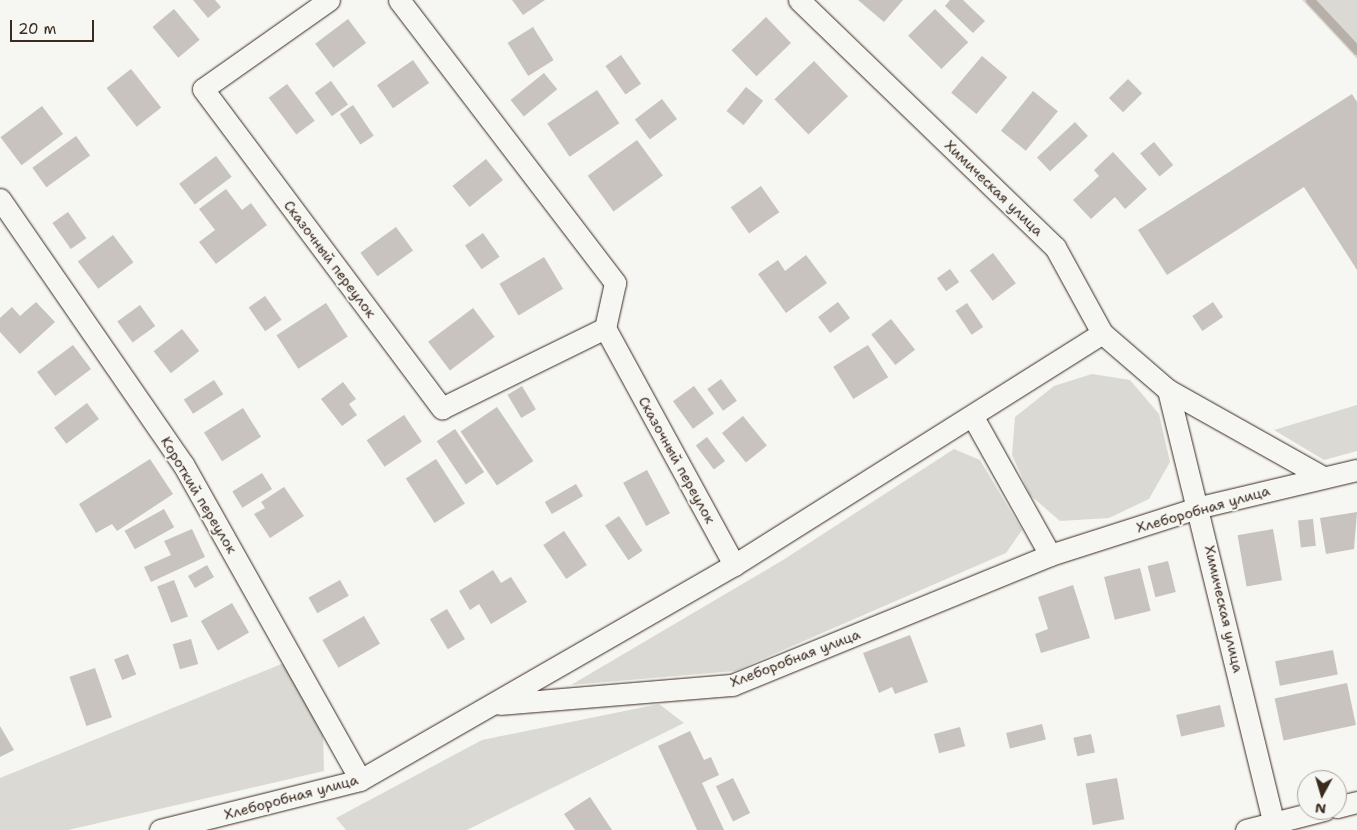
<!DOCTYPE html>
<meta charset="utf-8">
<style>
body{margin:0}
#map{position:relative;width:1357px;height:830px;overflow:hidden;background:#f6f6f2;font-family:"Shantell Sans",sans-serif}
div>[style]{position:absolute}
.green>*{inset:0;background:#dad9d3}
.stream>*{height:9px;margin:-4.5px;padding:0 4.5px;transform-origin:4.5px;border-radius:4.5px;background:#b6b0a9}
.building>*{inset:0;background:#c8c3be;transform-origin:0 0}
.roads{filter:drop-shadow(0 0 1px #3b2a1e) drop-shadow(0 0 1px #3b2a1e)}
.street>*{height:21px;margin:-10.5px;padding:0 10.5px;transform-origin:10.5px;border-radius:10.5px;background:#f6f6f2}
span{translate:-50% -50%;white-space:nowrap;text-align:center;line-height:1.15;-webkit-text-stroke:4px #f6f6f2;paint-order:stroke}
.street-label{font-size:14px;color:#3b2a1e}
.north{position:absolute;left:1297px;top:770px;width:50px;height:50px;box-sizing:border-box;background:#f6f6f2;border:1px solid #aba49d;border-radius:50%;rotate:186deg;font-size:14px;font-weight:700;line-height:20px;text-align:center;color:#3b2a1e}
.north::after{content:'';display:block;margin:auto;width:18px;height:22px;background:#3b2a1e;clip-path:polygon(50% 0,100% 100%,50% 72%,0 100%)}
.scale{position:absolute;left:10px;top:20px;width:84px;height:22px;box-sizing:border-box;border:2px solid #3b2a1e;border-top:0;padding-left:6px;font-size:15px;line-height:18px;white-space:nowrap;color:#3b2a1e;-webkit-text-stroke:4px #f6f6f2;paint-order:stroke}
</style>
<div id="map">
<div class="green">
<i style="clip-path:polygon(1302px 0,1357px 0,1357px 59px)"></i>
<i style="clip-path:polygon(1092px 374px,1130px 380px,1159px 414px,1170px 462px,1149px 499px,1109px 518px,1060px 521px,1030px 495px,1012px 455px,1015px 417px,1054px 386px)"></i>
<i style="clip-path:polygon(1357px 405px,1357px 451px,1324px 460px,1274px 430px)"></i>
<i style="clip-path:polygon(954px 449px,980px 460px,1022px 530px,1006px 553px,735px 671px,571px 685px,783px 560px)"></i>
<i style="clip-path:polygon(284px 663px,323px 735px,324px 771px,68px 830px,0 830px,0 778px)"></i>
<i style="clip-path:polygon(659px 704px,684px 723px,467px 830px,346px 830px,336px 818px,482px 740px)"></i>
</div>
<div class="stream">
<i style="left:1310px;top:0;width:69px;rotate:46.8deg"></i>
</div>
<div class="building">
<i style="clip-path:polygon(193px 0,215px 0,221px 7px,208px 18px)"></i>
<i style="clip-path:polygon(512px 0,545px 0,523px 15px)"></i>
<i style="clip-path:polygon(858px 0,903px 0,884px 22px)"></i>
<i style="clip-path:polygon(950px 0,963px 0,985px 21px,973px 33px,945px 6px)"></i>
<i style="left:174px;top:9px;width:40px;height:28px;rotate:50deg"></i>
<i style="left:935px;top:9px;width:47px;height:38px;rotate:45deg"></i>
<i style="left:766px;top:17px;width:36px;height:48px;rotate:46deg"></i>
<i style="left:348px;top:19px;width:30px;height:41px;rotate:53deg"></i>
<i style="left:533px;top:27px;width:39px;height:30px;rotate:58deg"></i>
<i style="left:621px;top:55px;width:35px;height:19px;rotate:55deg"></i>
<i style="left:982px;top:56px;width:33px;height:48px;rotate:40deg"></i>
<i style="left:413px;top:60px;width:28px;height:44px;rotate:55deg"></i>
<i style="left:814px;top:61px;width:49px;height:55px;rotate:46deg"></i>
<i style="left:131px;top:69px;width:49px;height:31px;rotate:52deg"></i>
<i style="left:544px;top:73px;width:21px;height:43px;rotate:51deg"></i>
<i style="left:1128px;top:79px;width:20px;height:27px;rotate:45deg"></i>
<i style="left:331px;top:81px;width:29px;height:20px;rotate:54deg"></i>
<i style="left:287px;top:84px;width:46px;height:23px;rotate:53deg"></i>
<i style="left:746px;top:87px;width:22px;height:31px;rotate:39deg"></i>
<i style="left:597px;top:90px;width:40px;height:60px;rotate:56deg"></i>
<i style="left:1033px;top:91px;width:32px;height:51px;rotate:39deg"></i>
<i style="clip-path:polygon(1352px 94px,1357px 102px,1357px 270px,1304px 187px,1167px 275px,1138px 230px)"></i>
<i style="left:662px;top:99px;width:25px;height:34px;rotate:53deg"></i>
<i style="left:353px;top:105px;width:37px;height:16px;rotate:56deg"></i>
<i style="left:42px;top:106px;width:35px;height:52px;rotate:53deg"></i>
<i style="left:1075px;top:122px;width:19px;height:52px;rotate:47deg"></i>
<i style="left:76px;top:136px;width:24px;height:54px;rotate:54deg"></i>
<i style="left:637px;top:140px;width:44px;height:61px;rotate:54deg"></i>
<i style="left:1154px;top:142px;width:30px;height:18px;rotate:50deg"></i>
<i style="clip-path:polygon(1113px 152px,1147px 189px,1125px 209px,1115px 197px,1091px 219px,1073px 200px,1099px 176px,1094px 170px)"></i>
<i style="left:216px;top:156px;width:26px;height:46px;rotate:53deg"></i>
<i style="left:486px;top:159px;width:27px;height:43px;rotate:51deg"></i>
<i style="left:761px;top:186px;width:32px;height:37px;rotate:55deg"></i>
<i style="clip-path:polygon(226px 189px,242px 210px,251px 203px,267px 225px,216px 264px,199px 242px,215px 230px,199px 209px)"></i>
<i style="left:68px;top:212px;width:32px;height:19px;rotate:55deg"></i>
<i style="left:396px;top:227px;width:29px;height:44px;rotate:54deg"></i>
<i style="left:483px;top:233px;width:29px;height:22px;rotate:55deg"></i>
<i style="left:113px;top:235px;width:34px;height:44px;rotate:53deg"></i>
<i style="left:993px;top:253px;width:38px;height:29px;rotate:53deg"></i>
<i style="clip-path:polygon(806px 255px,827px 283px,786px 313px,758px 274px,778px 260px,785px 271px)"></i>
<i style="left:544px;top:257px;width:37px;height:52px;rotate:59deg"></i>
<i style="left:950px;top:269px;width:16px;height:16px;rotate:55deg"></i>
<i style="left:265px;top:296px;width:29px;height:20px;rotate:55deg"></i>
<i style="clip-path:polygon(36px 302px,55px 322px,20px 354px,0 332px,0 318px,12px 307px,20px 316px)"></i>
<i style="left:838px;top:302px;width:20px;height:25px;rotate:53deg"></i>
<i style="left:1213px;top:302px;width:18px;height:25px;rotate:56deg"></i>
<i style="left:326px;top:303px;width:40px;height:59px;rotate:57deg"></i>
<i style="left:967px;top:303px;width:29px;height:14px;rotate:56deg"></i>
<i style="left:140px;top:305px;width:26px;height:28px;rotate:54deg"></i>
<i style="left:473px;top:308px;width:36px;height:56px;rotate:53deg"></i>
<i style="left:891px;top:319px;width:39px;height:25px;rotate:52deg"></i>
<i style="left:182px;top:329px;width:28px;height:36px;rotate:52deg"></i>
<i style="left:73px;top:345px;width:30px;height:45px;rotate:53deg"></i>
<i style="left:868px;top:345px;width:38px;height:41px;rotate:58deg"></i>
<i style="left:721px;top:379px;width:27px;height:17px;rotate:54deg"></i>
<i style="left:214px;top:380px;width:17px;height:36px;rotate:57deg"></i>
<i style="clip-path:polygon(343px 382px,356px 399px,349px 404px,357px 415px,342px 426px,321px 399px)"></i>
<i style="left:522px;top:386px;width:27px;height:17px;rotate:59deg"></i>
<i style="left:694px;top:386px;width:34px;height:26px;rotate:54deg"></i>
<i style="left:87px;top:403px;width:20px;height:41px;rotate:53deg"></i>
<i style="left:497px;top:407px;width:65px;height:44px;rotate:56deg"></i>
<i style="left:243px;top:408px;width:34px;height:46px;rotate:58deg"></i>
<i style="left:404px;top:415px;width:32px;height:45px;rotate:56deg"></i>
<i style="left:743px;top:416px;width:38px;height:27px;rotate:51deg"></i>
<i style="left:455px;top:429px;width:52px;height:22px;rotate:56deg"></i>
<i style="left:707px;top:437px;width:30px;height:14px;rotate:53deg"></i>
<i style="clip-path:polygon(150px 459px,173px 494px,117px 531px,112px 524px,96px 533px,79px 504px)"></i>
<i style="left:436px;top:459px;width:53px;height:36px;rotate:57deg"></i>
<i style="left:647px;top:470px;width:49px;height:27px;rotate:62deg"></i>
<i style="left:262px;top:473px;width:19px;height:35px;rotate:58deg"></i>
<i style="left:576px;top:484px;width:14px;height:36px;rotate:60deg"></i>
<i style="clip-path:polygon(284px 487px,304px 516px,270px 538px,254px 514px,265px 508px,261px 502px)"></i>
<i style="left:164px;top:509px;width:21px;height:45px;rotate:61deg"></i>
<i style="clip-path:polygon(1357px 512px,1354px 549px,1326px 554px,1320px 518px)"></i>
<i style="left:619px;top:516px;width:42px;height:17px;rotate:56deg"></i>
<i style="left:1313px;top:519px;width:27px;height:15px;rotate:84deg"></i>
<i style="clip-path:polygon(192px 529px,205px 557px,151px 582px,144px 567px,171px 555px,164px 541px)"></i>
<i style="left:1273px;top:529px;width:52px;height:36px;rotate:80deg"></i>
<i style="left:564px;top:531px;width:41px;height:25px;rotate:56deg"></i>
<i style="left:1168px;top:561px;width:32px;height:21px;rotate:76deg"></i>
<i style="left:207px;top:565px;width:14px;height:22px;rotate:60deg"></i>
<i style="left:1140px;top:568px;width:44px;height:37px;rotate:76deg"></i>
<i style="clip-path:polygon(493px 570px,501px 583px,511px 577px,527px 602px,491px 624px,479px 604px,470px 610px,459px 591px)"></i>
<i style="left:174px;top:580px;width:39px;height:18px;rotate:69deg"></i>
<i style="left:340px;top:580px;width:18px;height:36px;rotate:61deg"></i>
<i style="clip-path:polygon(1073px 585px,1090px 638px,1041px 653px,1035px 634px,1048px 629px,1038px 597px)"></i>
<i style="left:232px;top:603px;width:34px;height:36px;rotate:60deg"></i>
<i style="left:447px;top:609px;width:35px;height:20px;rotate:59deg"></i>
<i style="left:364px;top:616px;width:32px;height:48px;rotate:60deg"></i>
<i style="clip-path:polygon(910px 635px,928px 682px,895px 694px,892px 687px,879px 693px,863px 653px)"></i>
<i style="left:191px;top:639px;width:26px;height:19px;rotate:74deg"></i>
<i style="left:1333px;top:650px;width:25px;height:59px;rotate:79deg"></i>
<i style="left:128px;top:654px;width:22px;height:15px;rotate:68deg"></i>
<i style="left:95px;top:668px;width:52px;height:27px;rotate:71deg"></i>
<i style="left:1347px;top:683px;width:43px;height:74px;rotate:78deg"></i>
<i style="left:1220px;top:705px;width:22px;height:45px;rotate:77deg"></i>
<i style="left:1042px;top:724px;width:16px;height:37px;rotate:76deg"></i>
<i style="clip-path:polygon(0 726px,14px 750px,0 757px)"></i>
<i style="left:960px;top:727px;width:20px;height:27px;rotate:75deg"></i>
<i style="clip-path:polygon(690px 731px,704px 760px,711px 757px,719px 775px,702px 783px,724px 830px,697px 830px,658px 746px)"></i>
<i style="left:1091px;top:734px;width:19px;height:18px;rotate:78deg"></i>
<i style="left:733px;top:778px;width:39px;height:19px;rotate:64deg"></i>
<i style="left:1117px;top:778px;width:42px;height:32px;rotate:80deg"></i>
<i style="clip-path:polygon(590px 797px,612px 830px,575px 830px,564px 814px)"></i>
</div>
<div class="roads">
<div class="street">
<i style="left:329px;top:0;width:154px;rotate:144.8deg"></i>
<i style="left:203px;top:89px;width:399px;rotate:53.2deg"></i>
<i style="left:442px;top:408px;width:182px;rotate:-26.1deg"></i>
<i style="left:399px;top:0;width:356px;rotate:52.6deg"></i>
<i style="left:615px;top:283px;width:46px;rotate:102.5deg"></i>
<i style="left:605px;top:328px;width:270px;rotate:61.4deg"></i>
<i style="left:799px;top:0;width:356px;rotate:44deg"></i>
<i style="left:1055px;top:247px;width:98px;rotate:61.3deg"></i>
<i style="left:1102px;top:333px;width:87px;rotate:40.8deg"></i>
<i style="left:1168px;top:390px;width:453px;rotate:76.3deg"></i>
<i style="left:0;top:199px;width:322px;rotate:55.4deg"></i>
<i style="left:183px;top:464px;width:362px;rotate:60.7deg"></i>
<i style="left:1168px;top:390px;width:178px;rotate:29.3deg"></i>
<i style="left:973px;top:417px;width:158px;rotate:60.8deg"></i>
<i style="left:500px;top:704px;width:233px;rotate:-4.7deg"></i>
<i style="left:732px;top:685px;width:344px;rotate:-22.2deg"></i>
<i style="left:1050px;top:555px;width:157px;rotate:-17.7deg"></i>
<i style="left:1200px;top:507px;width:161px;rotate:-13.3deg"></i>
<i style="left:1337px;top:807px;width:21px;rotate:-14deg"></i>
<i style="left:160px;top:830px;width:206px;rotate:-14deg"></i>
<i style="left:360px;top:780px;width:431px;rotate:-29.9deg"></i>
<i style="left:734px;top:565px;width:435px;rotate:-32.2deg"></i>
<i style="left:1246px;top:830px;width:81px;rotate:-14.4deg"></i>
</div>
</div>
<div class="street-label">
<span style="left:994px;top:188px;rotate:44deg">Химическая улица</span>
<span style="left:330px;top:259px;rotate:53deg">Сказочный переулок</span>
<span style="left:677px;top:460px;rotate:61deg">Сказочный переулок</span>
<span style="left:199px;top:495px;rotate:59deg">Короткий переулок</span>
<span style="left:1203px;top:509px;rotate:-16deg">Хлеборобная улица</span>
<span style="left:1224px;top:609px;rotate:77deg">Химическая улица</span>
<span style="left:795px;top:658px;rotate:-21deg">Хлеборобная улица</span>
<span style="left:291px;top:797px;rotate:-15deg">Хлеборобная улица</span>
</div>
<div class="north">N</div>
<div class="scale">20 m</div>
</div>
